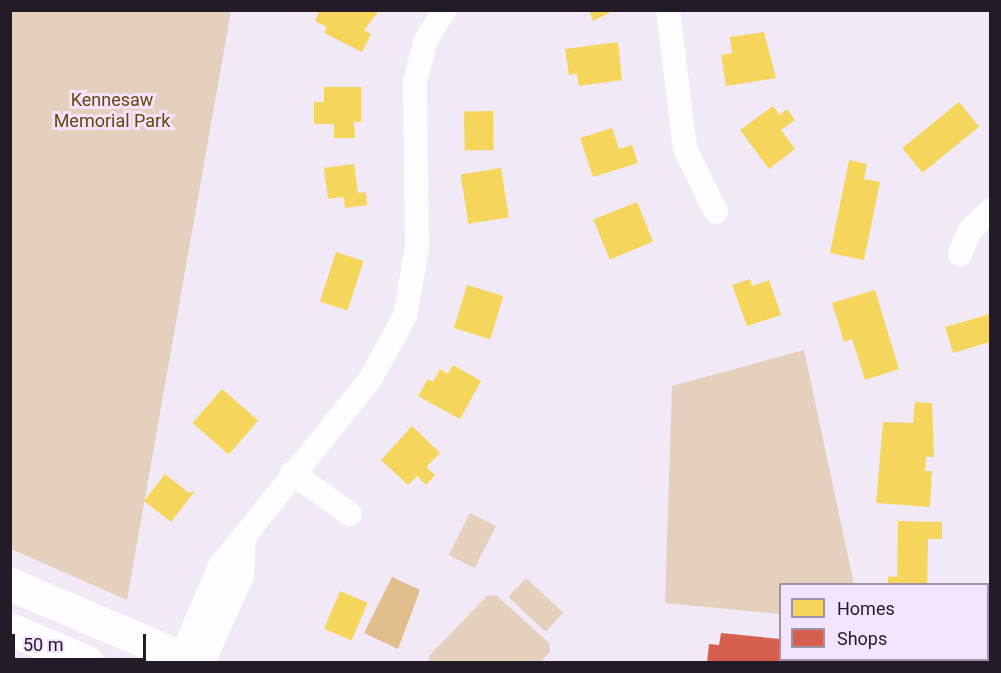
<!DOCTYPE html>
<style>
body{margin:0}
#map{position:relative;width:1001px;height:673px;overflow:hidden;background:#f2e9f7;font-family:Roboto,sans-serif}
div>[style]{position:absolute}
.green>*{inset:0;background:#e4d0bd;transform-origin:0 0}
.water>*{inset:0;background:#e1bd8c}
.homes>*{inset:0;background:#f6d55c;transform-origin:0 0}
.shops>*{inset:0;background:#d6604d}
.minor>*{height:24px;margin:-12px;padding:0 12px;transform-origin:12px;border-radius:12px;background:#fdfcfe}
.highway>*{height:33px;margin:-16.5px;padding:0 16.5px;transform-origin:16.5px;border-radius:16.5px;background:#fdfcfe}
span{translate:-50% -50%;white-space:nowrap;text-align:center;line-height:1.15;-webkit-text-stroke:6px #f4e3fd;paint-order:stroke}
.park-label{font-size:18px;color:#674709}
.frame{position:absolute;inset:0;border:12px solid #231b27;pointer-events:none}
.legend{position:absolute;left:779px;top:583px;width:210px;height:78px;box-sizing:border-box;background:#f4e3fd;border:2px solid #a093a7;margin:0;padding:8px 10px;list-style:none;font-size:18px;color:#231b27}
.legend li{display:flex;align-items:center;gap:12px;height:30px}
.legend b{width:30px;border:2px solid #a093a7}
.scale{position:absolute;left:12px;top:634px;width:134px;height:27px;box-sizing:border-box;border:3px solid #231b27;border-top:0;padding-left:8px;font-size:18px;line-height:21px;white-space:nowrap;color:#231b27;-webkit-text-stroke:4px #f4e3fd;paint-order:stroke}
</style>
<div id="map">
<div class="green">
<i style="clip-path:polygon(11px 11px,231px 11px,127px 600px,11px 549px)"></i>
<i style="clip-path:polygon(804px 350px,854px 584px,780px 584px,780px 614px,665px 603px,672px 386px)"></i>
<i style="left:470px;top:513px;width:29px;height:47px;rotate:27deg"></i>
<i style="left:526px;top:578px;width:51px;height:26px;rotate:43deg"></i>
<i style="clip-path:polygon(496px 595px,549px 643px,550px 652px,540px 662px,429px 662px,429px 656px,487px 596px)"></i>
</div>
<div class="water">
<i style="clip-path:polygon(392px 577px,420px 590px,398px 649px,364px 633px)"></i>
</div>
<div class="homes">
<i style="clip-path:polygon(320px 10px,378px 12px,364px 30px,371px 34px,362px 52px,324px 33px,327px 27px,315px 21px)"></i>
<i style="clip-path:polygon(589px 10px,615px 10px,593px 21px)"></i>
<i style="clip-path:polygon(764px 32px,776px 78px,726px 86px,721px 55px,732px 53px,730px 37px)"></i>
<i style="clip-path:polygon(618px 42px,622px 80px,579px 86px,577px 74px,569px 75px,565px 49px)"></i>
<i style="clip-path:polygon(324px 87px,361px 87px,361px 122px,354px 122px,355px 138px,334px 138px,334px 124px,314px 124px,314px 102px,324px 102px)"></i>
<i style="left:959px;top:102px;width:32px;height:73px;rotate:51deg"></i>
<i style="clip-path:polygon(773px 106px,780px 115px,787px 109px,795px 120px,781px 130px,795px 149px,769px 169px,740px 130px)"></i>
<i style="left:493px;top:111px;width:39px;height:29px;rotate:89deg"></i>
<i style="clip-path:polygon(612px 128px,619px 149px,632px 145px,638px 163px,593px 177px,580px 138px)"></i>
<i style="clip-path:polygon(849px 160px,867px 164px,864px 179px,880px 182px,864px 260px,830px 253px)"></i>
<i style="clip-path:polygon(354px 164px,358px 193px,366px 192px,367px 205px,345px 208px,344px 197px,328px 199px,324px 168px)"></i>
<i style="left:501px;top:168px;width:50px;height:41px;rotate:81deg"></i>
<i style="left:637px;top:202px;width:43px;height:47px;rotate:68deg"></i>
<i style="left:336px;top:252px;width:29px;height:52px;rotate:18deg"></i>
<i style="clip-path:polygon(750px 279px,752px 286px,769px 280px,781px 315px,747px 326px,732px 285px)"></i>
<i style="left:467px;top:285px;width:38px;height:45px;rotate:17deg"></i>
<i style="clip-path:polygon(875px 290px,899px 369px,865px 380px,852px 339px,844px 342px,832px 303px)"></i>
<i style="clip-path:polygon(990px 314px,990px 342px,953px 353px,945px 327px)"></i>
<i style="clip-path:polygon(453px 365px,481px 381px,460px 419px,418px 396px,428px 379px,433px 382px,440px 369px,448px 374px)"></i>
<i style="left:222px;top:389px;width:48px;height:45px;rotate:41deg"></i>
<i style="clip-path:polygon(915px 402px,932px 403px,934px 457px,926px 457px,925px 471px,932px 471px,930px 507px,876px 503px,883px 422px,913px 423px)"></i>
<i style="clip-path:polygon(412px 426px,440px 453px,426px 467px,435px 475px,426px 485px,417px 476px,408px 485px,381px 460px)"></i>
<i style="clip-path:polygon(165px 474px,189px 493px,195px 491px,171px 522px,144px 501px)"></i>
<i style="clip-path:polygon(898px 521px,942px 522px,942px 539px,928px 539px,927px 584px,888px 584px,888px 576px,897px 577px)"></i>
<i style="left:340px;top:591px;width:30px;height:41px;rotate:23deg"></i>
</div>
<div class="shops">
<i style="clip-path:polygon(721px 633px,780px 639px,780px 660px,798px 662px,707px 662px,709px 644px,719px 645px)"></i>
</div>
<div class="minor">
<i style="left:668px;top:10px;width:140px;rotate:83deg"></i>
<i style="left:685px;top:149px;width:70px;rotate:63.8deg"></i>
<i style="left:960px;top:254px;width:26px;rotate:-67deg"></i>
<i style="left:970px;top:230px;width:28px;rotate:-44deg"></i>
<i style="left:292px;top:473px;width:71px;rotate:35.3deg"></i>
<i style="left:179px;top:662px;width:104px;rotate:-66.9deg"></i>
<i style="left:220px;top:566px;width:241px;rotate:-51.2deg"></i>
<i style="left:371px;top:378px;width:71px;rotate:-61.3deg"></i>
<i style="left:405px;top:316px;width:69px;rotate:-80deg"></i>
<i style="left:417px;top:248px;width:167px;rotate:-90.7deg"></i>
<i style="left:415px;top:81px;width:42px;rotate:-75deg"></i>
<i style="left:426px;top:40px;width:36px;rotate:-58deg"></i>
<i style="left:203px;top:662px;width:94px;rotate:-65.6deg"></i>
<i style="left:242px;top:576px;width:33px;rotate:-87deg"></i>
</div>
<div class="highway">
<i style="left:10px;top:584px;width:199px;rotate:23.1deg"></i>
<i style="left:10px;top:629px;width:84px;rotate:23.2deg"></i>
</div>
<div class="park-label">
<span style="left:112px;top:111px">Kennesaw<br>Memorial Park</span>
</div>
<div class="frame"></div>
<ul class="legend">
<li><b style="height:16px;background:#f6d55c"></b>Homes</li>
<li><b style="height:16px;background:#d6604d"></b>Shops</li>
</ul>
<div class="scale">50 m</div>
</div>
